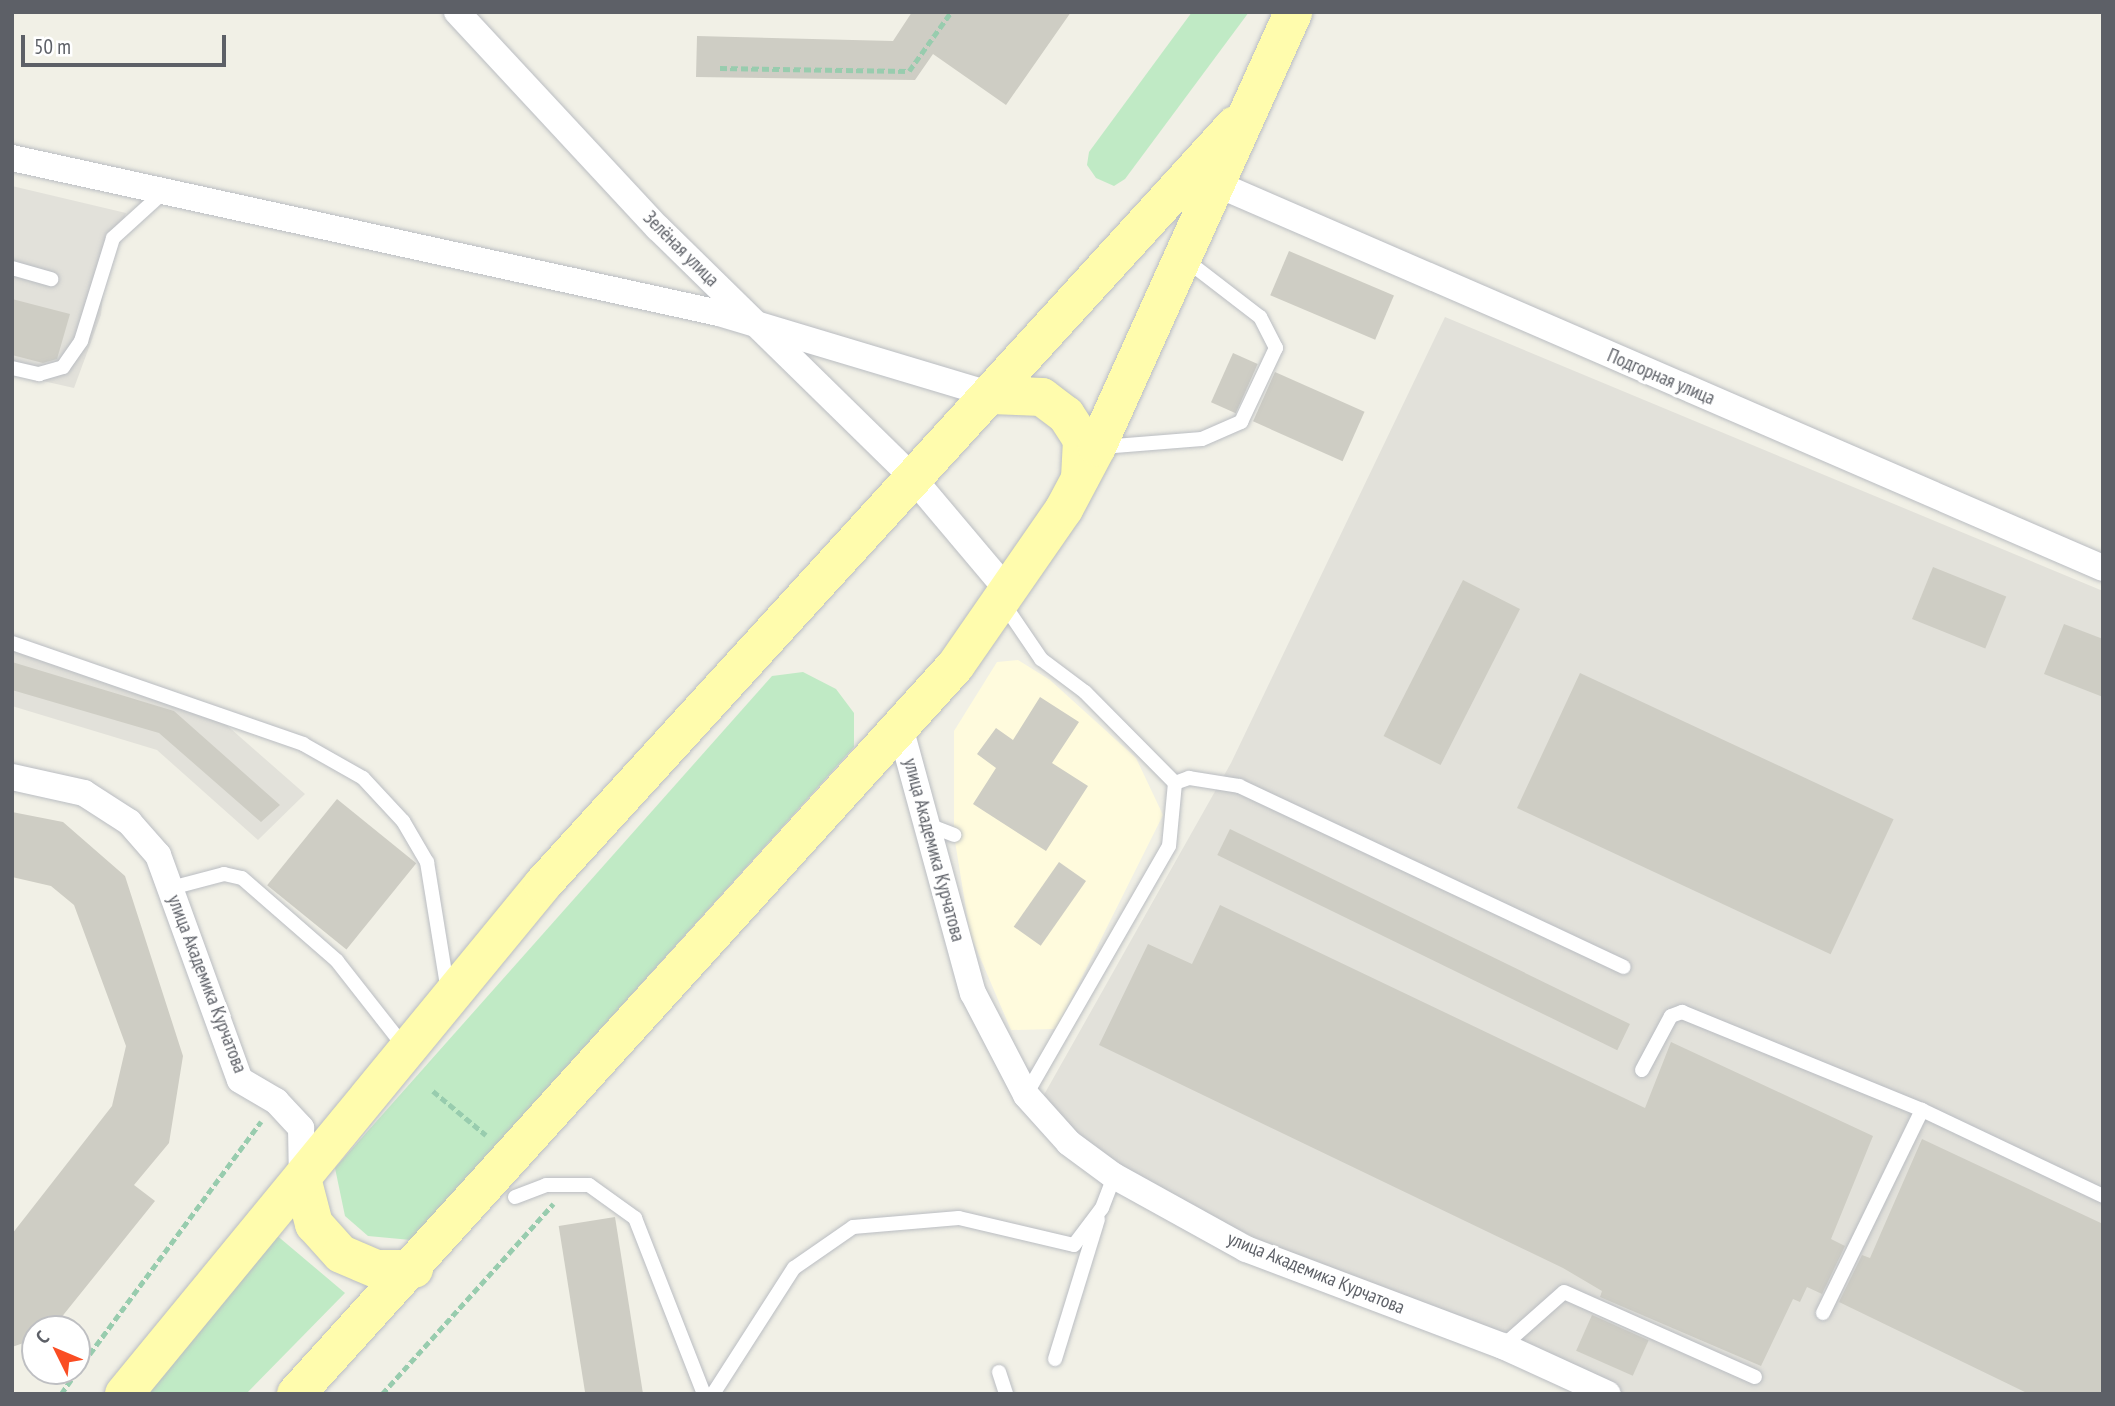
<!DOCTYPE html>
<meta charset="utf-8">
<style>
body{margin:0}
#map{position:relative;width:2115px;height:1406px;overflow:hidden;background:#f1f0e6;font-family:"PT Sans Narrow",sans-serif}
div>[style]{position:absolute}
.commercial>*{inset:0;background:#fffbdd}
.industrial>*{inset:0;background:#e2e1da}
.green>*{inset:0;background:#c0eac5}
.building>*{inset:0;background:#cecdc4;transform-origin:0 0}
.path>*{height:4.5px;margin-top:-2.25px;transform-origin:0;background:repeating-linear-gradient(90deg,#98ccae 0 7px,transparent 0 10.5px)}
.roads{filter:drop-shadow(0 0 2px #babdc2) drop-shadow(0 0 2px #babdc2)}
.lane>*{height:14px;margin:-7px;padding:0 7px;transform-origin:7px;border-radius:7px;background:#fff}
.street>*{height:26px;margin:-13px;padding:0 13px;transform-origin:13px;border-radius:13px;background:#fff}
.primary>*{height:38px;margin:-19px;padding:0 19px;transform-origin:19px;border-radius:19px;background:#fffcad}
span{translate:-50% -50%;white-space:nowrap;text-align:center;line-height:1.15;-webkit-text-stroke:6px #fff;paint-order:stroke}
.street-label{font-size:19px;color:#5d6067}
.frame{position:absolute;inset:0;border:14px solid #5d6067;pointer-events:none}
.north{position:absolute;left:21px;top:1315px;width:70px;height:70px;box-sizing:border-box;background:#fff;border:2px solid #bebfc2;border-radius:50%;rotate:313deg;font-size:19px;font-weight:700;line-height:28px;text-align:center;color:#5d6067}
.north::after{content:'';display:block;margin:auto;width:24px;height:32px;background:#fa4d23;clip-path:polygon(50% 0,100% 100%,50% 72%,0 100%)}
.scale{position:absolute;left:21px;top:35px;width:205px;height:32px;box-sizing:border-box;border:4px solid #5d6067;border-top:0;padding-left:9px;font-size:21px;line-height:24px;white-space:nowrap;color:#5d6067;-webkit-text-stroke:5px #fff;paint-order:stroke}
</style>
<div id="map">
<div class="commercial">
<i style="clip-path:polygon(1018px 660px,1050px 680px,1136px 758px,1163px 815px,1056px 1029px,1011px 1030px,970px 934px,954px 835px,954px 731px,997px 662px)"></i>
</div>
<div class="industrial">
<i style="clip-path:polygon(12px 186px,126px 213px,105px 275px,101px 315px,74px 388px,12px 374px)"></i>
<i style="clip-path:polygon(1445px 317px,2103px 591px,2103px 1394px,1626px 1394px,1310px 1264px,1121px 1173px,1041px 1100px,1231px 763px)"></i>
<i style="clip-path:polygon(12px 644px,198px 700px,305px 794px,258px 840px,157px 750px,12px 706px)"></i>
</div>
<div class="green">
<i style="clip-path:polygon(1192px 12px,1249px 12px,1125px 179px,1114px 186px,1096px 178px,1087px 165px,1089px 152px)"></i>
<i style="clip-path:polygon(803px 672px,836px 689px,854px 713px,854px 747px,411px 1240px,368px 1236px,345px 1216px,335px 1168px,772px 676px)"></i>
<i style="clip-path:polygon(268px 1228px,345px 1293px,246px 1394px,133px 1394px)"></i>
</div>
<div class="building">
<i style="clip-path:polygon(912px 12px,1071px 12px,1006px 105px,933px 54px,915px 80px,696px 77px,697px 36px,893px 41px)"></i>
<i style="left:1289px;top:251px;width:114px;height:48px;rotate:23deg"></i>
<i style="clip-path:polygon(12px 299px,70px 314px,57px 359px,43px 363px,12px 355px)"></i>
<i style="left:1233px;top:353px;width:27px;height:54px;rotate:24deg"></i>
<i style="left:1275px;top:372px;width:98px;height:54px;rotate:24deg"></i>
<i style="left:1933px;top:567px;width:79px;height:56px;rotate:22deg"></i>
<i style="left:1463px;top:580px;width:64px;height:175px;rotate:27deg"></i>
<i style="clip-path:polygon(2064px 624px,2103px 639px,2103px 697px,2044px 674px)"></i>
<i style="clip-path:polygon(12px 662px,174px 711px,280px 805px,261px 822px,159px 733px,12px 690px)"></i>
<i style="left:1580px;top:673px;width:346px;height:149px;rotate:25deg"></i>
<i style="clip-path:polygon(1040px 697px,1079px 722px,1052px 763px,1088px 786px,1046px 851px,973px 804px,996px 768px,977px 754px,996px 728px,1013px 740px)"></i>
<i style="left:337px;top:799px;width:102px;height:111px;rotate:39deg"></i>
<i style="clip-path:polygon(12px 812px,63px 822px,125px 876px,183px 1056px,169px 1143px,134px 1185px,155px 1201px,52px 1329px,35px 1329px,35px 1339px,12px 1347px,12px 1234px,112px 1106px,126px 1046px,74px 905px,51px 886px,12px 877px)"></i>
<i style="left:1230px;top:829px;width:445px;height:29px;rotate:26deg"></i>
<i style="left:1059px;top:862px;width:33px;height:79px;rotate:35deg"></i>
<i style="clip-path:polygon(1220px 905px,1645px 1108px,1671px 1042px,1873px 1136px,1831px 1239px,1845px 1246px,1822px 1294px,1807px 1287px,1800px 1302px,1793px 1299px,1761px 1366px,1600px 1297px,1602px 1291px,1563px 1268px,1099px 1045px,1148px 944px,1192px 964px)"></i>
<i style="clip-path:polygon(1922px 1139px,2103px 1224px,2103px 1394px,2029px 1394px,1839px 1302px,1862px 1255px,1870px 1258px)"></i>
<i style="left:615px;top:1217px;width:179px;height:57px;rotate:81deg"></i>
<i style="left:1592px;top:1315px;width:62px;height:39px;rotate:24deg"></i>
</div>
<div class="path">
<i style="left:720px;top:68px;width:189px;rotate:0.9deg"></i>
<i style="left:909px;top:71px;width:72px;rotate:-54.6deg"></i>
<i style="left:433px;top:1091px;width:69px;rotate:39.7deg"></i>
<i style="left:77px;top:1371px;width:310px;rotate:-53.6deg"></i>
<i style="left:61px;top:1394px;width:28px;rotate:-55deg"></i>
<i style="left:382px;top:1394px;width:256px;rotate:-48deg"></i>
</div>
<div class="roads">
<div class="lane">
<i style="left:12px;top:268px;width:41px;rotate:15.8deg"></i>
<i style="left:12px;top:368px;width:28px;rotate:13deg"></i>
<i style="left:39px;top:374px;width:25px;rotate:-16deg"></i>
<i style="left:63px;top:367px;width:32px;rotate:-55deg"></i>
<i style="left:81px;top:341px;width:108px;rotate:-72.7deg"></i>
<i style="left:113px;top:238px;width:72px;rotate:-42.2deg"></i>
<i style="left:1102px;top:447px;width:100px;rotate:-4.6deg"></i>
<i style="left:1202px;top:439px;width:43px;rotate:-23.6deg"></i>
<i style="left:1241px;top:422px;width:82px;rotate:-64.7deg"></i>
<i style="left:1276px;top:348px;width:35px;rotate:-117deg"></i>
<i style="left:1260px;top:317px;width:93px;rotate:-142.4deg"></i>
<i style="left:1003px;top:603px;width:68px;rotate:55.8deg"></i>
<i style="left:1041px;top:659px;width:55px;rotate:36.9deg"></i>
<i style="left:1085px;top:692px;width:128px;rotate:45.3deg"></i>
<i style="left:1175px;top:783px;width:63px;rotate:95.4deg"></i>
<i style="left:1169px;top:846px;width:287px;rotate:119.9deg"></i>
<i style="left:12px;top:643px;width:308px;rotate:19.1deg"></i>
<i style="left:303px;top:744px;width:69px;rotate:29.5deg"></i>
<i style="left:363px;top:778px;width:59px;rotate:47.1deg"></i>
<i style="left:403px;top:821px;width:48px;rotate:59.7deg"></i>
<i style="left:427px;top:862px;width:131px;rotate:80.8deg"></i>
<i style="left:1175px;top:783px;width:15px;rotate:-20deg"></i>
<i style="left:1189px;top:778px;width:51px;rotate:9.1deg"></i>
<i style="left:1239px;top:786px;width:425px;rotate:25.2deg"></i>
<i style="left:931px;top:826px;width:25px;rotate:21deg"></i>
<i style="left:171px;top:888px;width:55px;rotate:-14.8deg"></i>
<i style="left:224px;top:874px;width:18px;rotate:13deg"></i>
<i style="left:242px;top:878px;width:126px;rotate:41.1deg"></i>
<i style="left:337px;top:961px;width:112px;rotate:51.9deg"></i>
<i style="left:1642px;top:1070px;width:61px;rotate:-61.8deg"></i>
<i style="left:1671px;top:1016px;width:12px;rotate:-20deg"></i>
<i style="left:1682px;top:1012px;width:259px;rotate:22.2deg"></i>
<i style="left:1922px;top:1110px;width:200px;rotate:25.4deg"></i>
<i style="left:515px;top:1197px;width:33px;rotate:-21deg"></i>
<i style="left:546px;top:1185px;width:43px"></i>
<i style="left:589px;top:1185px;width:57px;rotate:35.7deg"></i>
<i style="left:635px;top:1218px;width:189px;rotate:68.6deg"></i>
<i style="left:1823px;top:1313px;width:226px;rotate:-64deg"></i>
<i style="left:1503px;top:1346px;width:81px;rotate:-41.5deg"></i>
<i style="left:1564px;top:1292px;width:209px;rotate:24deg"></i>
<i style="left:1055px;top:1359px;width:146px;rotate:-72.9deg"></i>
<i style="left:999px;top:1372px;width:23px;rotate:72deg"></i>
<i style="left:713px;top:1394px;width:150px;rotate:-57.3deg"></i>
<i style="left:794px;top:1268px;width:72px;rotate:-34.8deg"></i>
<i style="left:853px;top:1227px;width:106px;rotate:-4.9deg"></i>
<i style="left:959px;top:1218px;width:118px;rotate:13.2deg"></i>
<i style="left:1074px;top:1245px;width:46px;rotate:-52.9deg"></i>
<i style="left:1102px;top:1208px;width:34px;rotate:-69deg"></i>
</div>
<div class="street">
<i style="left:457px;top:12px;width:295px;rotate:47.1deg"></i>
<i style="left:658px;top:228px;width:356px;rotate:44.4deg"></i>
<i style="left:912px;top:477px;width:148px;rotate:49.9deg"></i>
<i style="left:12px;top:158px;width:724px;rotate:12.37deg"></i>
<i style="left:719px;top:313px;width:285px;rotate:16.7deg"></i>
<i style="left:1219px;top:185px;width:963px;rotate:23.43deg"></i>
<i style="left:900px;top:727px;width:276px;rotate:74.7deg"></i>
<i style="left:973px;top:993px;width:115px;rotate:62.5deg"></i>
<i style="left:1026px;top:1095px;width:64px;rotate:48.1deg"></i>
<i style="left:1069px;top:1143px;width:56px;rotate:36.3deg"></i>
<i style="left:1114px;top:1176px;width:151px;rotate:28.9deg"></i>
<i style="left:1246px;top:1249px;width:275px;rotate:20.7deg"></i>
<i style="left:1503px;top:1346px;width:115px;rotate:24.6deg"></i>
<i style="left:12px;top:777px;width:74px;rotate:12.5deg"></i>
<i style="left:84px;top:793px;width:54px;rotate:32.8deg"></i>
<i style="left:129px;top:822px;width:44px;rotate:48.7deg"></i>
<i style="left:158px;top:855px;width:239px;rotate:70deg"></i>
<i style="left:240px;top:1080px;width:42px;rotate:30.3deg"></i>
<i style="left:276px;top:1101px;width:37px;rotate:47deg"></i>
<i style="left:301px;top:1128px;width:50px;rotate:88.9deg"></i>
</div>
<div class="primary">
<i style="left:992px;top:395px;width:50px;rotate:2.3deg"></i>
<i style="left:1042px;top:397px;width:30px;rotate:37deg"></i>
<i style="left:1066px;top:415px;width:30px;rotate:57deg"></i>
<i style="left:1082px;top:440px;width:38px;rotate:93deg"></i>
<i style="left:302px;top:1178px;width:48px;rotate:75.4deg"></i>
<i style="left:314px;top:1224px;width:40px;rotate:48deg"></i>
<i style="left:341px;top:1254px;width:39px;rotate:23deg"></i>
<i style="left:377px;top:1269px;width:37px"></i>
<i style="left:124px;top:1394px;width:660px;rotate:-50.59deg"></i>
<i style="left:543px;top:884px;width:1027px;rotate:-47.64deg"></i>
<i style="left:296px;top:1394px;width:983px;rotate:-47.84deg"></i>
<i style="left:956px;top:665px;width:190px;rotate:-55.3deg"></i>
<i style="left:1064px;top:509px;width:70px;rotate:-62deg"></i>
<i style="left:1097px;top:447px;width:477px;rotate:-65.7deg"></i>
</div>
</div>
<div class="street-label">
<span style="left:681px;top:249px;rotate:45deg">Зелёная улица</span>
<span style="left:1661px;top:377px;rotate:23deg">Подгорная улица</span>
<span style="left:934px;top:850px;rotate:75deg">улица Академика Курчатова</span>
<span style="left:207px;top:984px;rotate:69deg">улица Академика Курчатова</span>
<span style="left:1316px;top:1273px;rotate:22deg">улица Академика Курчатова</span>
</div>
<div class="frame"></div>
<div class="north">С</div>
<div class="scale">50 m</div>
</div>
